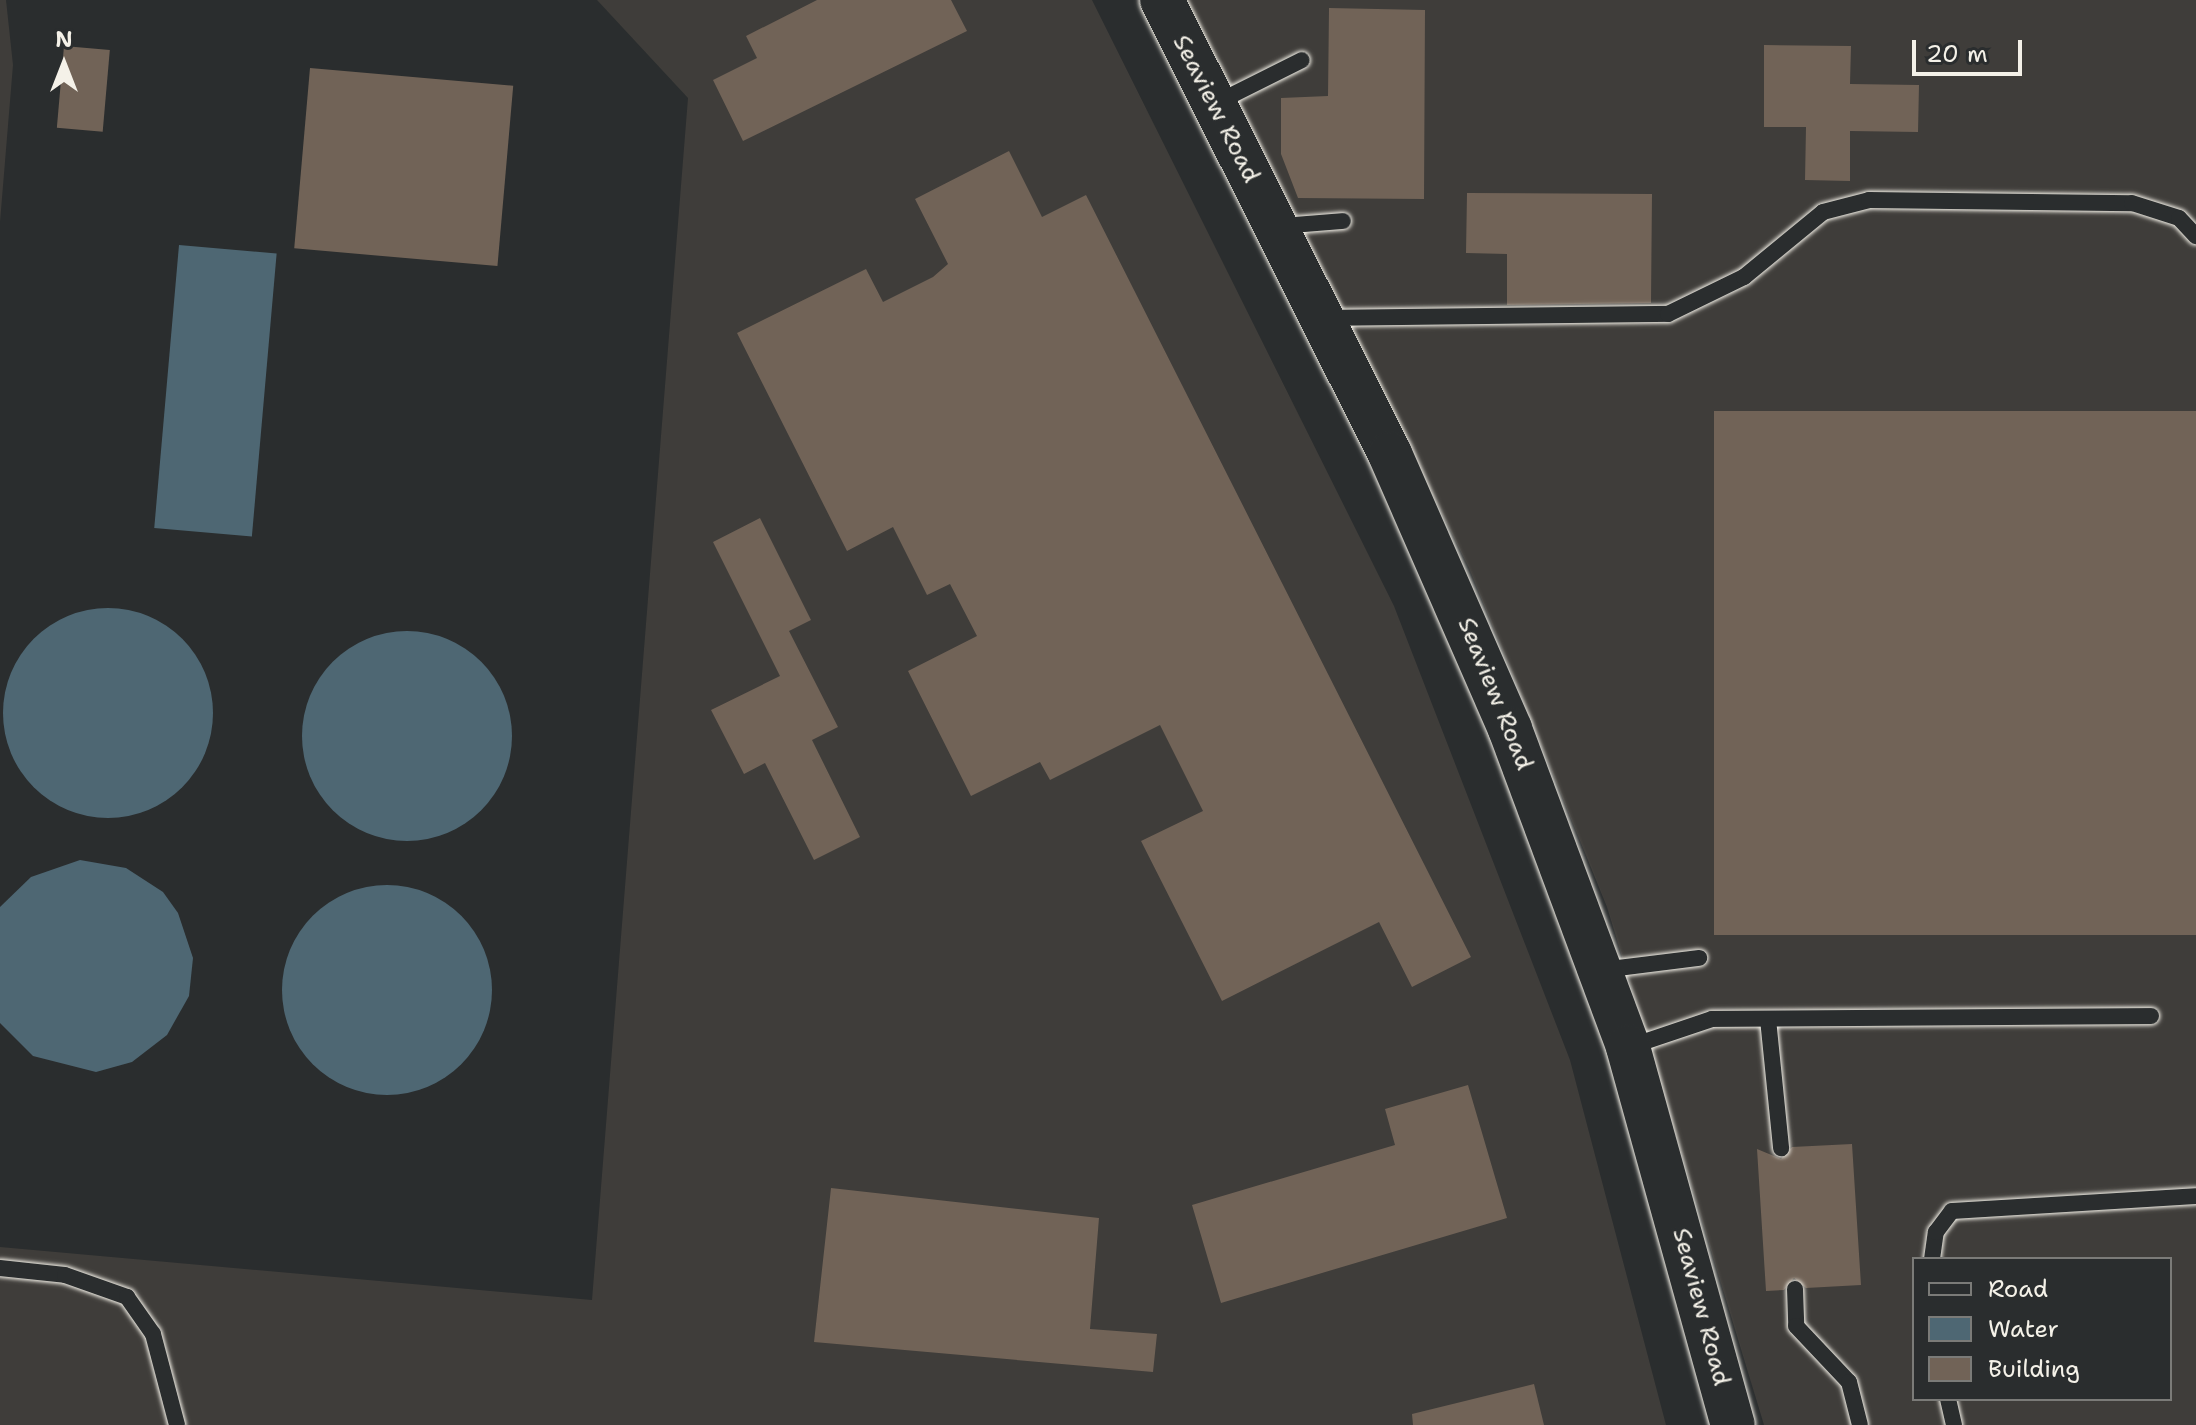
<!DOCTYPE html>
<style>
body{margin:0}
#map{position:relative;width:2196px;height:1425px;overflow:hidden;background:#2a2d2e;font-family:"Shantell Sans",sans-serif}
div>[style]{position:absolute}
.built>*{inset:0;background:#3f3d3a}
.water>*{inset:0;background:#4e6773;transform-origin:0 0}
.round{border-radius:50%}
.building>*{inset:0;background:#716357;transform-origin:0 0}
.roads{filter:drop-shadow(0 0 2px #f4f1e8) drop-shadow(0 0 2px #f4f1e8)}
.lane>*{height:16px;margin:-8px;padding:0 8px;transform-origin:8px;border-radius:8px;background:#2a2d2e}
.secondary>*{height:44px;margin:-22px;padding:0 22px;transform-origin:22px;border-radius:22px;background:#2a2d2e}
span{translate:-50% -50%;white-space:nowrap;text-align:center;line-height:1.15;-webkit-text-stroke:6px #2a2d2e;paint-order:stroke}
.street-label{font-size:24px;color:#f4f1e8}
.legend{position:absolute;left:1912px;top:1257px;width:260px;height:144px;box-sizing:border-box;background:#2a2d2e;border:2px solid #7b7b78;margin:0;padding:10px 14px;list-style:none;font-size:24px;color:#f4f1e8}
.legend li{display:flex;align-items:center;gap:16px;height:40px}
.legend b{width:40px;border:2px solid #7b7b78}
.north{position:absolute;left:24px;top:24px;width:80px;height:80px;-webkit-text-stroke:6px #2a2d2e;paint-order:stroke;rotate:0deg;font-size:22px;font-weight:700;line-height:32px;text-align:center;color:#f4f1e8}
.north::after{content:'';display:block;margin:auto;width:28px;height:36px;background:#f4f1e8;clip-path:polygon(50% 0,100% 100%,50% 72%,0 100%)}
.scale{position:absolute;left:1912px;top:40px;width:110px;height:36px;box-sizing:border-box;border:4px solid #f4f1e8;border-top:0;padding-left:10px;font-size:24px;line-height:28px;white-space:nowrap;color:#f4f1e8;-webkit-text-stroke:6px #2a2d2e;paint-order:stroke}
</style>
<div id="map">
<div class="built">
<i style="clip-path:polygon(0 0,6px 0,13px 65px,0 222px)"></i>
<i style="clip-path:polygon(597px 0,1092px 0,1394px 606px,1570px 1060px,1666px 1425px,0 1425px,0 1247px,592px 1300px,688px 98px)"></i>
<i style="clip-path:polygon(evenodd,1187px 0,2196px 0,2196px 1425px,1764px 1425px,1607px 907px,1469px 568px,1187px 0,1914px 1259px,2170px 1259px,2170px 1399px,1914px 1399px,1914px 1259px)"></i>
</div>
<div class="water">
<i style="left:179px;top:245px;width:98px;height:284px;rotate:5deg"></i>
<i class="round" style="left:3px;top:608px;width:210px;height:210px"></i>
<i class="round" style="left:302px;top:631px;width:210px;height:210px"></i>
<i style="clip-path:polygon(80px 860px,126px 868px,163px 892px,178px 913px,193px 958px,189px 996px,167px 1035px,132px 1062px,96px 1072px,33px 1056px,0 1023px,0 907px,31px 877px)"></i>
<i class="round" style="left:282px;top:885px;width:210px;height:210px"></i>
</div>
<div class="building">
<i style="clip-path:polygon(817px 0,951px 0,967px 31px,743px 141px,713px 80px,757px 58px,746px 36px)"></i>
<i style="clip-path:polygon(1329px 8px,1425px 10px,1424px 199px,1298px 198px,1281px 154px,1281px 98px,1328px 96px)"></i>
<i style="clip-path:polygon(1764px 45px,1851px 46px,1850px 84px,1919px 85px,1918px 132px,1850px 131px,1850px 181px,1805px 180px,1806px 127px,1764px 127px)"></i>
<i style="left:64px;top:46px;width:46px;height:82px;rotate:5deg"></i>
<i style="left:310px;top:68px;width:204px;height:181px;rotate:5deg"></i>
<i style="clip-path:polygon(1009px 151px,1042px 217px,1086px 195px,1471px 957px,1412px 987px,1379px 922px,1222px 1001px,1141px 841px,1203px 811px,1160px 725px,1050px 780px,1040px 762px,971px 796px,908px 671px,977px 636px,950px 584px,927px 595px,893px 527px,847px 551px,737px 333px,866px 269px,883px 302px,933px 277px,948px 264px,915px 199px)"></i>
<i style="clip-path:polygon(1467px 193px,1652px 194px,1651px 303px,1507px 305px,1507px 254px,1466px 253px)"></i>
<i style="left:1714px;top:411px;width:482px;height:524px"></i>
<i style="clip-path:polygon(760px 518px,811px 620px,789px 631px,838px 727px,812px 740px,860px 837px,814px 860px,765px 763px,744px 774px,711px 710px,780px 676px,713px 542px)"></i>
<i style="clip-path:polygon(1468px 1085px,1507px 1218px,1221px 1303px,1192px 1205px,1395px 1145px,1385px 1109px)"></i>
<i style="clip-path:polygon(1852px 1144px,1861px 1285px,1806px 1288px,1794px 1278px,1784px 1290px,1766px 1291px,1757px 1149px,1781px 1159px,1792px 1147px)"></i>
<i style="clip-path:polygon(831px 1188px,1099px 1218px,1090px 1329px,1157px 1334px,1153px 1372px,814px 1342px)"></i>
<i style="clip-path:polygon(1534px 1384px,1544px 1425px,1413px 1425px,1412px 1414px)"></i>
</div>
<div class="roads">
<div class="lane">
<i style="left:1214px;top:104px;width:98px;rotate:-26.6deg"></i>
<i style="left:1281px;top:226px;width:62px;rotate:-4.6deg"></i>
<i style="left:1326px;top:318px;width:342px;rotate:-0.7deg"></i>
<i style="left:1668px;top:314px;width:85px;rotate:-26deg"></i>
<i style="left:1744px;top:277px;width:102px;rotate:-39.4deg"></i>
<i style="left:1823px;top:212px;width:48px;rotate:-14.6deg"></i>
<i style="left:1869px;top:200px;width:263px;rotate:0.7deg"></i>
<i style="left:2132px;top:203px;width:49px;rotate:17.7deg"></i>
<i style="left:2179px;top:218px;width:25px;rotate:47deg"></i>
<i style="left:1602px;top:970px;width:98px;rotate:-7.1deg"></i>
<i style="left:1768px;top:1019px;width:130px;rotate:84.2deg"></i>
<i style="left:1629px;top:1047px;width:88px;rotate:-18.6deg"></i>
<i style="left:1712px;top:1019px;width:439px;rotate:-0.4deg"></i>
<i style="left:1932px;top:1259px;width:27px;rotate:-82deg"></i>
<i style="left:1936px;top:1232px;width:26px;rotate:-53deg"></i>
<i style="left:1952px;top:1211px;width:244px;rotate:-3.5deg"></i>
<i style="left:0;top:1268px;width:65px;rotate:6.1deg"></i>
<i style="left:65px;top:1275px;width:66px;rotate:19.5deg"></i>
<i style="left:127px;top:1297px;width:45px;rotate:54.9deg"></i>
<i style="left:153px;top:1334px;width:94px;rotate:75.2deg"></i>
<i style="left:1795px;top:1289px;width:37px;rotate:88deg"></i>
<i style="left:1796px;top:1326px;width:77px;rotate:46.6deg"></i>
<i style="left:1849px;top:1382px;width:44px;rotate:75.7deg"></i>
<i style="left:1948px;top:1399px;width:27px;rotate:77deg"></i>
</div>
<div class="secondary">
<i style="left:1162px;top:0;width:508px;rotate:63.33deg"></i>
<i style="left:1390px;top:454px;width:300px;rotate:66.4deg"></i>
<i style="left:1510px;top:729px;width:339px;rotate:69.6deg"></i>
<i style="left:1628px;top:1047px;width:392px;rotate:74.5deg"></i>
</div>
</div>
<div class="street-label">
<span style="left:1216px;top:109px;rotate:63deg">Seaview Road</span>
<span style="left:1495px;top:694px;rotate:68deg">Seaview Road</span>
<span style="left:1701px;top:1307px;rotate:75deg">Seaview Road</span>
</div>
<ul class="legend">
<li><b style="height:10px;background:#2a2d2e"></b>Road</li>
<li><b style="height:22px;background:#4e6773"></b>Water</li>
<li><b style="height:22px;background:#716357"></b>Building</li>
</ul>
<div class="north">N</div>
<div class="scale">20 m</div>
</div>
